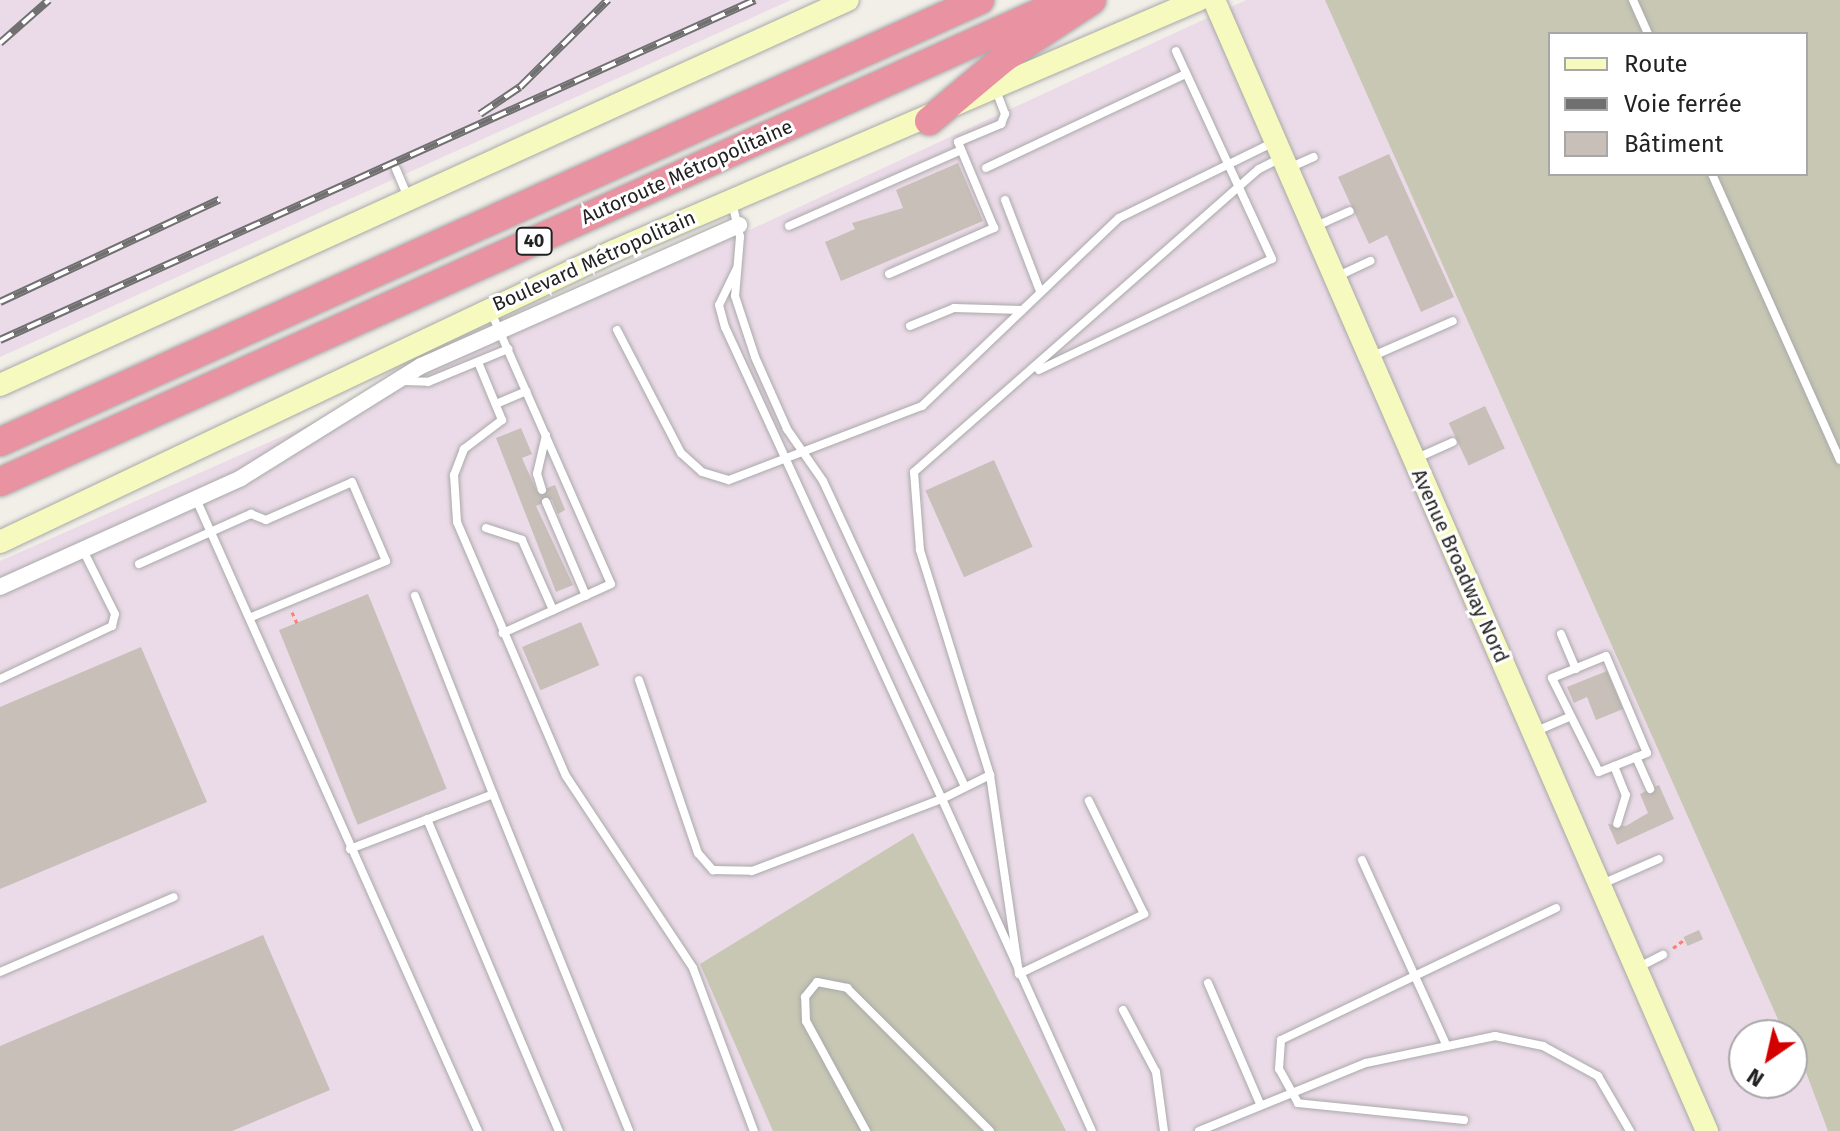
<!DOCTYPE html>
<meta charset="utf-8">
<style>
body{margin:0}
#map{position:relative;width:1840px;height:1131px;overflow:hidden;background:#f2efe9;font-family:"Fira Sans",sans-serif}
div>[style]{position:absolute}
.industrial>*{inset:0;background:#ebdbe8}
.construction>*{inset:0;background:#c7c7b4}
.building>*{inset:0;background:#c7bfb8;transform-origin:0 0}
.path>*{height:3px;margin-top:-1.5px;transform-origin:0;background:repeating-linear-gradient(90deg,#fa8072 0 4px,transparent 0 8px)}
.roads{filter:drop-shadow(0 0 2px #a9a9a9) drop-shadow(0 0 2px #a9a9a9)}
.lane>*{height:8px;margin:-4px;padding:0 4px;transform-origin:4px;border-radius:4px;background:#fff}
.street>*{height:16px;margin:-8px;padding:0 8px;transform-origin:8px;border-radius:8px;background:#fff}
.secondary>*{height:22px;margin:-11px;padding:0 11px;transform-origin:11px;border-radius:11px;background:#f7fabf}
.highway>*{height:28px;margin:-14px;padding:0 14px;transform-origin:14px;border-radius:14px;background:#e892a2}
.rail>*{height:8px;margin-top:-4px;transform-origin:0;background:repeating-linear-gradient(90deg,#fff 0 15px,#707070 0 30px);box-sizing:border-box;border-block:2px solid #707070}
span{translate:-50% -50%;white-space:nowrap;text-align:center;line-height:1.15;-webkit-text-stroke:6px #fff;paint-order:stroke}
.shield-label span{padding:2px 6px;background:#fff;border:2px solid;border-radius:6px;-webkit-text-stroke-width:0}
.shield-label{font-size:18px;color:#222;font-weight:700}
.street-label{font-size:20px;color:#222}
.legend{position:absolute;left:1548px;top:32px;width:260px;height:144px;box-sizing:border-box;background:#fff;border:2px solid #a7a7a7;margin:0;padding:10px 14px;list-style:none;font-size:24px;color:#222}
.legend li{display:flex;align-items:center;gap:16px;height:40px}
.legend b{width:40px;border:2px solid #a7a7a7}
.north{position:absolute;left:1728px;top:1019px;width:80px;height:80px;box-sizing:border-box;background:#fff;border:2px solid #a7a7a7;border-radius:50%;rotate:214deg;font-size:22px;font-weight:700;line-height:32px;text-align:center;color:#222}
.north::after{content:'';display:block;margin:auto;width:28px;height:36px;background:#d40000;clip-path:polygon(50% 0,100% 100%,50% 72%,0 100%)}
</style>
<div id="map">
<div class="industrial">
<i style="clip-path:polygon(0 0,791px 0,0 357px)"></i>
<i style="clip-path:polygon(evenodd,1246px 0,1840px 0,1840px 1131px,0 1131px,0 561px,756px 227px,1246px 0,1550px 34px,1806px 34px,1806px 174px,1550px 174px,1550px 34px,1246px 0,1744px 1035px,1792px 1035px,1792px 1083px,1744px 1083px,1744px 1035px)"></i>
</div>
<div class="construction">
<i style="clip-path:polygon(evenodd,1325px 0,1840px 0,1840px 1131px,1828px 1131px,1792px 1035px,1785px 1035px,1325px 0,1550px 34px,1806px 34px,1806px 174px,1550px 174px,1550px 34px)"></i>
<i style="clip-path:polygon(913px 833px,1066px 1131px,773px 1131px,700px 964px)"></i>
</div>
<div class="building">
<i style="clip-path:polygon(1389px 154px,1454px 297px,1421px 312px,1387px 235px,1369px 244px,1338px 177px)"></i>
<i style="clip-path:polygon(958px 163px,983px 221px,841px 281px,825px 242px,855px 229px,852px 223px,903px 208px,896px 190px)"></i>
<i style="left:1485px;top:406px;width:47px;height:40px;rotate:65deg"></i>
<i style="clip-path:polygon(521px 428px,532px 454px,522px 458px,537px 492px,555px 485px,565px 510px,558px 514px,552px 499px,536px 506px,573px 585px,556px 592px,496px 438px)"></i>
<i style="left:994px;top:460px;width:95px;height:75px;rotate:66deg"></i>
<i style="left:368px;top:594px;width:210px;height:96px;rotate:68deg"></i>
<i style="left:581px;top:622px;width:47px;height:64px;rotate:67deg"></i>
<i style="clip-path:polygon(141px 647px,207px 802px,0 889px,0 707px)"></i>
<i style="clip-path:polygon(1607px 671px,1623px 709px,1596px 720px,1587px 697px,1574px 703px,1567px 687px)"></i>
<i style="clip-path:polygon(1659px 785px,1674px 819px,1617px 845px,1608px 824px,1626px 826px,1648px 813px,1640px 794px)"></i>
<i style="left:1699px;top:930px;width:10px;height:17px;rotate:66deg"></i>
<i style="clip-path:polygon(263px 935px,330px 1090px,232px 1131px,0 1131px,0 1046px)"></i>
</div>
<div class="path">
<i style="left:292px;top:612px;width:12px;rotate:66deg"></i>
<i style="left:1673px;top:948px;width:15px;rotate:-37deg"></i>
</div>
<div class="roads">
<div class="lane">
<i style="left:1633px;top:0;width:37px;rotate:66deg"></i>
<i style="left:986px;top:168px;width:221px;rotate:-25.2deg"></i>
<i style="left:1289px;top:168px;width:27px;rotate:-24deg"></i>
<i style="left:396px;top:169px;width:30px;rotate:67deg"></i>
<i style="left:1712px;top:174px;width:313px;rotate:65.9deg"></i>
<i style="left:1005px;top:200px;width:97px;rotate:69deg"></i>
<i style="left:732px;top:202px;width:36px;rotate:77deg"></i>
<i style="left:740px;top:237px;width:59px;rotate:94.8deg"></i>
<i style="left:735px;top:296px;width:64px;rotate:71.8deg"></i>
<i style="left:755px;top:357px;width:79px;rotate:66deg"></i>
<i style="left:787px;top:429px;width:63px;rotate:55.3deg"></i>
<i style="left:823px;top:481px;width:337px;rotate:65.1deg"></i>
<i style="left:789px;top:226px;width:188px;rotate:-23.8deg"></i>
<i style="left:1314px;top:227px;width:39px;rotate:-24deg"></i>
<i style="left:737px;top:268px;width:41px;rotate:115.9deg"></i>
<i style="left:719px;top:305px;width:23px;rotate:75deg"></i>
<i style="left:725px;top:327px;width:519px;rotate:65.31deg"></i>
<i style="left:942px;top:799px;width:54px;rotate:-26.6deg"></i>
<i style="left:990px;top:775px;width:236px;rotate:-107.3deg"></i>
<i style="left:920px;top:550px;width:78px;rotate:-94.4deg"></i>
<i style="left:914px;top:472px;width:459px;rotate:-41.3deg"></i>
<i style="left:1259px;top:169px;width:25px;rotate:-27deg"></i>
<i style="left:889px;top:274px;width:115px;rotate:-23.7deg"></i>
<i style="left:994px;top:228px;width:93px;rotate:-112.7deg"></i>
<i style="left:958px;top:142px;width:47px;rotate:-22.7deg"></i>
<i style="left:1001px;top:124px;width:11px;rotate:-68deg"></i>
<i style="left:1005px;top:114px;width:25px;rotate:-111deg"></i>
<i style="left:1336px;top:277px;width:38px;rotate:-25deg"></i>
<i style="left:491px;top:312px;width:297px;rotate:66.2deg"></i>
<i style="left:611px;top:584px;width:119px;rotate:155.6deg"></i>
<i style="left:910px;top:326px;width:48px;rotate:-22.2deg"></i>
<i style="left:954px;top:308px;width:68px;rotate:1.7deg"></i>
<i style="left:617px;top:330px;width:139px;rotate:62.5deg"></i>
<i style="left:681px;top:453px;width:28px;rotate:42deg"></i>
<i style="left:702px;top:472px;width:28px;rotate:17deg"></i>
<i style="left:729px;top:480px;width:207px;rotate:-21deg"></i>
<i style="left:922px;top:406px;width:272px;rotate:-43.7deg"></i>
<i style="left:1119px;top:218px;width:173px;rotate:-26.1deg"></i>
<i style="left:1373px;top:356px;width:87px;rotate:-23.6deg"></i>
<i style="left:478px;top:362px;width:63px;rotate:67.5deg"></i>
<i style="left:502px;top:420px;width:48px;rotate:142.7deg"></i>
<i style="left:464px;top:449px;width:28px;rotate:111deg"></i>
<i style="left:454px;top:475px;width:47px;rotate:86.3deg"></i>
<i style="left:457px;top:522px;width:276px;rotate:66.8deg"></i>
<i style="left:566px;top:776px;width:230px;rotate:56.5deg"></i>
<i style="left:693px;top:968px;width:174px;rotate:69.5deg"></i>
<i style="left:1039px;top:370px;width:258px;rotate:-25.5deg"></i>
<i style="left:1272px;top:259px;width:229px;rotate:-114.8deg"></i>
<i style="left:404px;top:381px;width:24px;rotate:2deg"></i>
<i style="left:428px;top:382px;width:87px;rotate:-22.4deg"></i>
<i style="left:496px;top:404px;width:33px;rotate:-23deg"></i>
<i style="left:1417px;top:458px;width:39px;rotate:-24deg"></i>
<i style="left:542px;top:490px;width:17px;rotate:-107deg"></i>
<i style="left:537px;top:474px;width:40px;rotate:-77deg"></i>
<i style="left:196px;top:499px;width:692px;rotate:65.95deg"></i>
<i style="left:546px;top:502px;width:102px;rotate:66.9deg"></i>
<i style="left:486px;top:528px;width:38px;rotate:18deg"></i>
<i style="left:522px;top:540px;width:77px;rotate:66.1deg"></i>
<i style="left:139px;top:564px;width:123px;rotate:-24.1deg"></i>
<i style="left:251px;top:514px;width:16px;rotate:22deg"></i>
<i style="left:266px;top:520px;width:94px;rotate:-23.8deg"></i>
<i style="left:352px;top:482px;width:86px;rotate:66.7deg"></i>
<i style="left:386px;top:561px;width:148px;rotate:157.4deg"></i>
<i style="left:1561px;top:634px;width:38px;rotate:67deg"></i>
<i style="left:1606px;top:656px;width:105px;rotate:67.1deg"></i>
<i style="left:1647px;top:753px;width:52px;rotate:158.4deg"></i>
<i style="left:1599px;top:772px;width:105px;rotate:-116.6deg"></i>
<i style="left:1552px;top:678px;width:58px;rotate:-22.2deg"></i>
<i style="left:0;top:679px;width:124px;rotate:-25.3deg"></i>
<i style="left:112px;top:626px;width:12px;rotate:-76deg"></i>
<i style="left:115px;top:614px;width:72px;rotate:-116.6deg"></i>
<i style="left:639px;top:680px;width:183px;rotate:71.2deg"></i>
<i style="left:698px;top:853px;width:23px;rotate:49deg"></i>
<i style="left:713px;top:870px;width:39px;rotate:1deg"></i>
<i style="left:752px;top:871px;width:203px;rotate:-20.8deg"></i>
<i style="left:942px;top:799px;width:364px;rotate:65.7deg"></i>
<i style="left:1534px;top:732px;width:38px;rotate:-23deg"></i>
<i style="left:1636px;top:757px;width:35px;rotate:66deg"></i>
<i style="left:1614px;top:766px;width:31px;rotate:68deg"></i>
<i style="left:1626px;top:795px;width:30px;rotate:107deg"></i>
<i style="left:990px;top:775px;width:201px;rotate:81.7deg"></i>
<i style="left:1019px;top:974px;width:139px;rotate:-25.6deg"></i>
<i style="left:1144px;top:914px;width:126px;rotate:-116deg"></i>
<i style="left:493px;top:794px;width:363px;rotate:68deg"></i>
<i style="left:427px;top:819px;width:339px;rotate:67.1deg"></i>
<i style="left:350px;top:849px;width:153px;rotate:-21deg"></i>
<i style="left:493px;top:794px;width:213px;rotate:-111.5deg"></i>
<i style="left:1362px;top:860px;width:200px;rotate:65.5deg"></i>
<i style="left:1602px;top:884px;width:62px;rotate:-23.7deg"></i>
<i style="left:1639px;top:967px;width:27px;rotate:-27deg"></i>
<i style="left:0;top:972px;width:189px;rotate:-23.3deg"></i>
<i style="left:1208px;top:983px;width:132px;rotate:66.7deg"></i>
<i style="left:1123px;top:1010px;width:70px;rotate:62deg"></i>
<i style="left:1156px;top:1072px;width:60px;rotate:82.3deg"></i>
<i style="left:1464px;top:1120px;width:167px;rotate:-174.2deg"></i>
<i style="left:1298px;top:1103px;width:39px;rotate:-119deg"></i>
<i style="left:1279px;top:1069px;width:29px;rotate:-86deg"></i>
<i style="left:1281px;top:1040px;width:305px;rotate:-25.6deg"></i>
<i style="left:866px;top:1131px;width:125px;rotate:-118.6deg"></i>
<i style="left:806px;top:1021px;width:24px;rotate:-92deg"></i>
<i style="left:805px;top:997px;width:19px;rotate:-51deg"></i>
<i style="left:817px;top:982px;width:31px;rotate:11deg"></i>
<i style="left:847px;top:988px;width:202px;rotate:45deg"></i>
<i style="left:1199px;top:1131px;width:180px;rotate:-22.2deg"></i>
<i style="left:1366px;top:1063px;width:132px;rotate:-11.8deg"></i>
<i style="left:1495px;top:1036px;width:49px;rotate:11.8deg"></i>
<i style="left:1543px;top:1046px;width:63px;rotate:28.6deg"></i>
<i style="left:1598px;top:1076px;width:64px;rotate:59.8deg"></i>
</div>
<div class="street">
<i style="left:0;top:587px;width:265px;rotate:-24.3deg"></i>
<i style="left:241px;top:478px;width:212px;rotate:-31.9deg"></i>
<i style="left:421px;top:366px;width:348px;rotate:-23.9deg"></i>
</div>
<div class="secondary">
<i style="left:1214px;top:0;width:1234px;rotate:66.45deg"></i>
<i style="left:0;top:385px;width:931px;rotate:-24.42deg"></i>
<i style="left:0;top:542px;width:679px;rotate:-25.36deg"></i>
<i style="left:614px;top:251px;width:636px;rotate:-23.26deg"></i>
</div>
<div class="highway">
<i style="left:929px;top:121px;width:98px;rotate:-40deg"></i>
<i style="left:1004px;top:58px;width:105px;rotate:-33.4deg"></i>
<i style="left:0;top:442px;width:1075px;rotate:-24.28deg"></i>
<i style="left:0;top:482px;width:1172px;rotate:-24.29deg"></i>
</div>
</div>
<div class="rail">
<i style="left:0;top:43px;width:65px;rotate:-41.3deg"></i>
<i style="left:480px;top:114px;width:48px;rotate:-34deg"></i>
<i style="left:520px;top:87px;width:124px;rotate:-44.7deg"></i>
<i style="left:0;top:302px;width:242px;rotate:-25deg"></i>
<i style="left:0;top:340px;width:828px;rotate:-24.24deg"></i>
</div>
<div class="shield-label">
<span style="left:534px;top:241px">40</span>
</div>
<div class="street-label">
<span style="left:687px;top:172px;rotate:-24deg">Autoroute Métropolitaine</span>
<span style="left:594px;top:261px;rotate:-24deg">Boulevard Métropolitain</span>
<span style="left:1460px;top:566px;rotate:66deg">Avenue Broadway Nord</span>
</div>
<ul class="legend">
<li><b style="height:10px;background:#f7fabf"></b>Route</li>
<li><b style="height:10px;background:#707070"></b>Voie ferrée</li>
<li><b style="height:22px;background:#c7bfb8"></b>Bâtiment</li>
</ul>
<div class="north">N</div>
</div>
